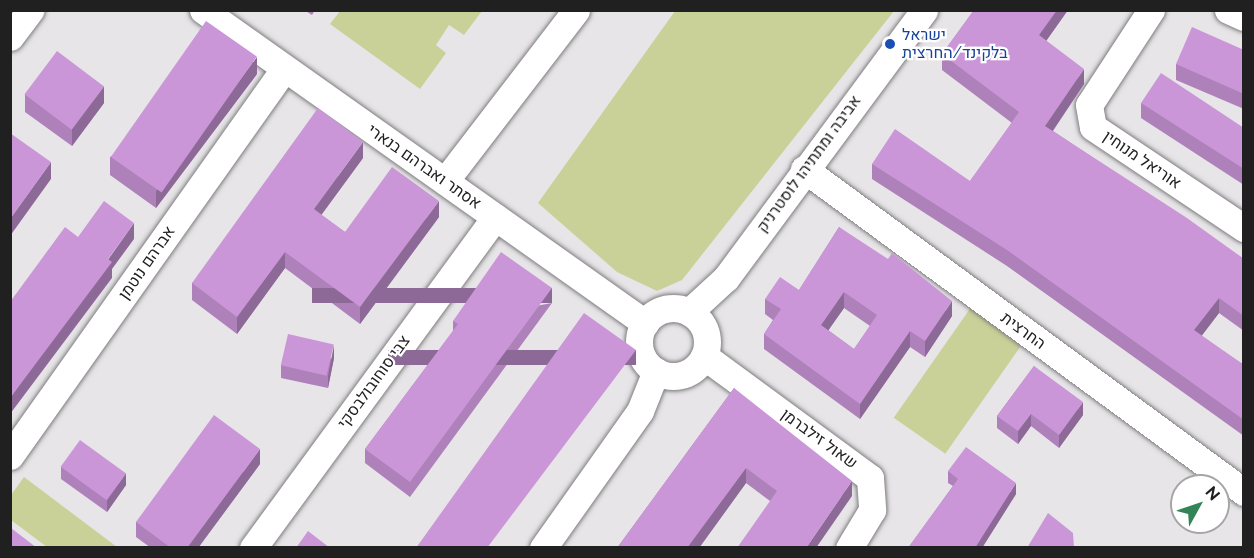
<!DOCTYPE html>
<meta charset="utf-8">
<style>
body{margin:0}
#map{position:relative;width:1254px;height:558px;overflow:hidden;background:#e7e5e8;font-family:Raleway,Heebo,sans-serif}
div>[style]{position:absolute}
.green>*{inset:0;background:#cad198;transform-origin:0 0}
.roads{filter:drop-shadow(0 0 2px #7f7d7f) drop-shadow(0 0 2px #7f7d7f)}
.minor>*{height:27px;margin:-13.5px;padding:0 13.5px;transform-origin:13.5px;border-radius:13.5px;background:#fff}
.minor>.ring{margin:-13.5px;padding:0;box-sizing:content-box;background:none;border:27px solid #fff;border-radius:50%}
.wall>*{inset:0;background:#ae81ba}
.shaded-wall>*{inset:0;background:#8d6997;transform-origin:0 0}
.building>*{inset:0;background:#ca96d8;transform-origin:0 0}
.dots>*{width:16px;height:16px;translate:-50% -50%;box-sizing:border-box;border:3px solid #fff;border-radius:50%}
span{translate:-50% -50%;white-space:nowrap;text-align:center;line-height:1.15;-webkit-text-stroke:4.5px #fff;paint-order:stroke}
.transit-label{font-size:16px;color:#164399}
.left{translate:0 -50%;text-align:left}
.street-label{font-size:16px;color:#212021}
.frame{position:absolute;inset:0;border:12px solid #212021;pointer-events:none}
.north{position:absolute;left:1170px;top:474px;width:60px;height:60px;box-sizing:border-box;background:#fff;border:2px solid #a6a6a6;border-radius:50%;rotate:50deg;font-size:16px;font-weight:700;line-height:24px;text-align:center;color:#212021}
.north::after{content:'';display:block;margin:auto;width:21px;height:27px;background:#318557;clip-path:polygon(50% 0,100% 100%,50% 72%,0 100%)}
</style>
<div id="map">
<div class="green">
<i style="clip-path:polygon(340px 11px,340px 10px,482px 11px,464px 35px,449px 25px,436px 45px,446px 53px,420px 89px,330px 24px)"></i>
<i style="clip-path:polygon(675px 11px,894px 11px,682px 280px,657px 291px,617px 272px,538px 203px)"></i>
<i style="left:974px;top:303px;width:63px;height:140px;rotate:35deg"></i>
<i style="clip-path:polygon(24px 477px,117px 547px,47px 547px,11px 520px,11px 495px)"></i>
</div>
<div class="roads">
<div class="minor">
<i style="left:203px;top:10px;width:542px;rotate:35.3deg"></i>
<i style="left:1151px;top:10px;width:113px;rotate:123.1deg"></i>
<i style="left:1089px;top:105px;width:22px;rotate:80deg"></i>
<i style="left:1093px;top:127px;width:182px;rotate:33.8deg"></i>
<i style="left:1228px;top:10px;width:17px;rotate:24deg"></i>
<i style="left:10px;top:37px;width:34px;rotate:-53deg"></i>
<i style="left:804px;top:169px;width:546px;rotate:36.28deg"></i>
<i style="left:445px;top:181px;width:215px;rotate:-52.5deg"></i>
<i class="ring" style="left:639px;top:308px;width:41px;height:41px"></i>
<i style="left:689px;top:312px;width:50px;rotate:-42.6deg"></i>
<i style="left:726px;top:278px;width:333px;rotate:-53.5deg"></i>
<i style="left:704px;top:356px;width:206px;rotate:36.3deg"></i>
<i style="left:870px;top:478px;width:32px;rotate:86deg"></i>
<i style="left:872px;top:510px;width:44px;rotate:121.2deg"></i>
<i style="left:10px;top:456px;width:472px;rotate:-54.7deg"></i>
<i style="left:253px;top:548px;width:410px;rotate:-53.8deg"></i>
<i style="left:543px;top:548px;width:168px;rotate:-54.7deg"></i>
<i style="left:640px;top:411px;width:43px;rotate:-68.2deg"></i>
</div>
</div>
<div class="wall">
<i style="clip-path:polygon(304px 10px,315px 10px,312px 15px)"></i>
<i style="clip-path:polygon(974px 10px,1068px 10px,1046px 41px,1084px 84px,1053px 131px,1244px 259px,1244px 331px,1219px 313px,1201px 336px,1244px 365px,1244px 436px,1007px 266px,872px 179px,872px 164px,970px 181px,1012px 123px,942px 70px,942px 54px)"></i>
<i style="clip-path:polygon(1244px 50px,1244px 109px,1176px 80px,1176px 64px)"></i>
<i style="clip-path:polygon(257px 74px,156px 208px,110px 175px,110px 157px)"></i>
<i style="clip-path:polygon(25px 94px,104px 103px,72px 146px,25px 112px)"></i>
<i style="clip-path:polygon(1141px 103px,1244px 128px,1244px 185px,1141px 118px)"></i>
<i style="clip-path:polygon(363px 158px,321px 215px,345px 232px,439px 217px,360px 324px,285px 268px,237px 334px,192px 300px,192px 283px)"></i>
<i style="clip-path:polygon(evenodd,839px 227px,952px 316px,925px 357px,910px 347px,860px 419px,764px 349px,764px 334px,773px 320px,765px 314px,765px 299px,799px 290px,839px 227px,844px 308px,870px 326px,854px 349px,828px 330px,844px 308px)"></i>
<i style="clip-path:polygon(552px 303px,410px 497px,365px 463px,365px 449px,453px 331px,453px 321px)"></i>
<i style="clip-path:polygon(334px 358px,328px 388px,281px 378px,281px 365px)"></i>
<i style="clip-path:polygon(1034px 366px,1083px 415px,1059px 448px,1031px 426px,1018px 444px,997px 428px,997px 416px)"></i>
<i style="clip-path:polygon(734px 388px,852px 496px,770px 501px,746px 483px,699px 548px,617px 548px)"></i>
<i style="clip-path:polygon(260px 464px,198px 548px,151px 548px,136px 537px,136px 522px)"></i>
<i style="clip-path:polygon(61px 467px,126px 485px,107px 512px,61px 479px)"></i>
<i style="clip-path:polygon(948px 471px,1016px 494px,982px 548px,908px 548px,953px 486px,948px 483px)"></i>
</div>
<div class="shaded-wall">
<i style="clip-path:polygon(1057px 10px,1068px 10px,1039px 51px,1039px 35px)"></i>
<i style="clip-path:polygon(257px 57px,257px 74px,156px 208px,156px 191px)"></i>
<i style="clip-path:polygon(1084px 69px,1084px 84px,1045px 142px,1045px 126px)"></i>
<i style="clip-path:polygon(104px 86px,104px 103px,72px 146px,72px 129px)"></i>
<i style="clip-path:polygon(363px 142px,363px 158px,314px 225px,314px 209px)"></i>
<i style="clip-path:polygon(51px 162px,51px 179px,10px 236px,10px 219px)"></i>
<i style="clip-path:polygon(439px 201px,439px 217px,360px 324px,360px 307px)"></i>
<i style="clip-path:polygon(134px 223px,134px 239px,112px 269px,112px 278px,10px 414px,10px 398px)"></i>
<i style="clip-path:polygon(285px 252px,285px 268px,237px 334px,237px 317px)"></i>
<i style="left:552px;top:288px;width:15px;height:240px;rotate:90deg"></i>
<i style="clip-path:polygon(844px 292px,844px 308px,821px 341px,821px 325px)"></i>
<i style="clip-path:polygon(1219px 298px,1219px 313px,1194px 346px,1194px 330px)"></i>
<i style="clip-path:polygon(952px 301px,952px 316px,925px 357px,925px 341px)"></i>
<i style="clip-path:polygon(910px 331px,910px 347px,860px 419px,860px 404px)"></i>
<i style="clip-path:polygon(334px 345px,334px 358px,328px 388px,328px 376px)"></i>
<i style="left:636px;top:350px;width:15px;height:248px;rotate:90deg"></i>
<i style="clip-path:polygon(1083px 402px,1083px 415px,1059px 448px,1059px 435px)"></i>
<i style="clip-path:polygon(1031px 414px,1031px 426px,1018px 444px,1018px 431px)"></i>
<i style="clip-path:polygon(260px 449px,260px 464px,198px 548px,187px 548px)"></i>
<i style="clip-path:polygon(746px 468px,746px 483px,699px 548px,687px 548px)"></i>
<i style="clip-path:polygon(126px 473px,126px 485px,107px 512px,107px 500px)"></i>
<i style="clip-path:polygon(852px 481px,852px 496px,816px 548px,806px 548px)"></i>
<i style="clip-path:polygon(1016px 483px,1016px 494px,982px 548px,975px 548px)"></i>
</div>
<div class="building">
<i style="clip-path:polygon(974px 10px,1057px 10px,1039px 35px,1084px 69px,1045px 126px,1187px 218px,1244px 259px,1244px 316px,1219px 298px,1194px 330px,1244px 365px,1244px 420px,1007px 250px,872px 164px,895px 129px,970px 181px,1019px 112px,942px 54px)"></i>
<i style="left:206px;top:21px;width:62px;height:166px;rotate:35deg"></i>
<i style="clip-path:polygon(1192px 27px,1244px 50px,1244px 94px,1176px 64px)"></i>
<i style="left:57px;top:51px;width:59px;height:54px;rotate:37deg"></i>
<i style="clip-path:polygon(1161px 73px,1244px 128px,1244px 169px,1141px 103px)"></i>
<i style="clip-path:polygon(318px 108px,363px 142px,314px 209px,345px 232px,392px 167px,439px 201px,360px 307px,285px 252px,237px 317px,192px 283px)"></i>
<i style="clip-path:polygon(10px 133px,51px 162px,10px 219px)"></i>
<i style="clip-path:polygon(104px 201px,134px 223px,108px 259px,112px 262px,10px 398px,10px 302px,65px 227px,78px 237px)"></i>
<i style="clip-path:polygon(evenodd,839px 227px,888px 259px,892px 253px,952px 301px,925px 341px,910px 331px,860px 404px,764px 334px,781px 309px,765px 299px,780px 277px,799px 290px,839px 227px,844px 292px,877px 315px,854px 349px,821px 325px,844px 292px)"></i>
<i style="clip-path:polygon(501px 252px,552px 288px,410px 482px,365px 449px,458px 324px,453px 321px)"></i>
<i style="clip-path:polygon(584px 313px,636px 350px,487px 548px,416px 548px)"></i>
<i style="left:288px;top:334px;width:47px;height:32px;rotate:13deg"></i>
<i style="clip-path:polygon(1034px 366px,1083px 402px,1059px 435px,1031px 414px,1018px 431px,997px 416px)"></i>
<i style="clip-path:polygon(734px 388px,852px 481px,806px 548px,737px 548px,777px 491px,746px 468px,687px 548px,617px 548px)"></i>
<i style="clip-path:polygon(214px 415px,260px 449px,187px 548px,171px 548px,136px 522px)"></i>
<i style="left:80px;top:440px;width:57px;height:33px;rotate:36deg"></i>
<i style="clip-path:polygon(966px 447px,1016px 483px,975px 548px,908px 548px,958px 479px,948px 471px)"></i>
<i style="clip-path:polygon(1048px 513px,1073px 533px,1074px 548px,1027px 548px)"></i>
<i style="clip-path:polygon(11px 528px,37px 548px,10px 548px)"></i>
<i style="clip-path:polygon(308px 531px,330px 548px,296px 548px)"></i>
</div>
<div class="dots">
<i style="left:890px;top:44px;background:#1a4fb4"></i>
</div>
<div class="transit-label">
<span class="left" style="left:902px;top:44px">ישראל<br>בלקינד/החרצית</span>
</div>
<div class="street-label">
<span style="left:1142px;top:160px;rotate:34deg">אוריאל מנוחין</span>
<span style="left:809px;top:164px;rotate:-54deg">אביבה ומתתיהו לוסטרניק</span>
<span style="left:424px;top:167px;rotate:35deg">אסתר ואברהם בנארי</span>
<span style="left:147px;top:263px;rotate:-55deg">אברהם נוטמן</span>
<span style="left:1023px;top:331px;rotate:36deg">החרצית</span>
<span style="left:374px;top:382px;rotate:-54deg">צבי סוחובולבסקי</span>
<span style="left:819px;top:439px;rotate:36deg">שאול זילברמן</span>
</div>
<div class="frame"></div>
<div class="north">N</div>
</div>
